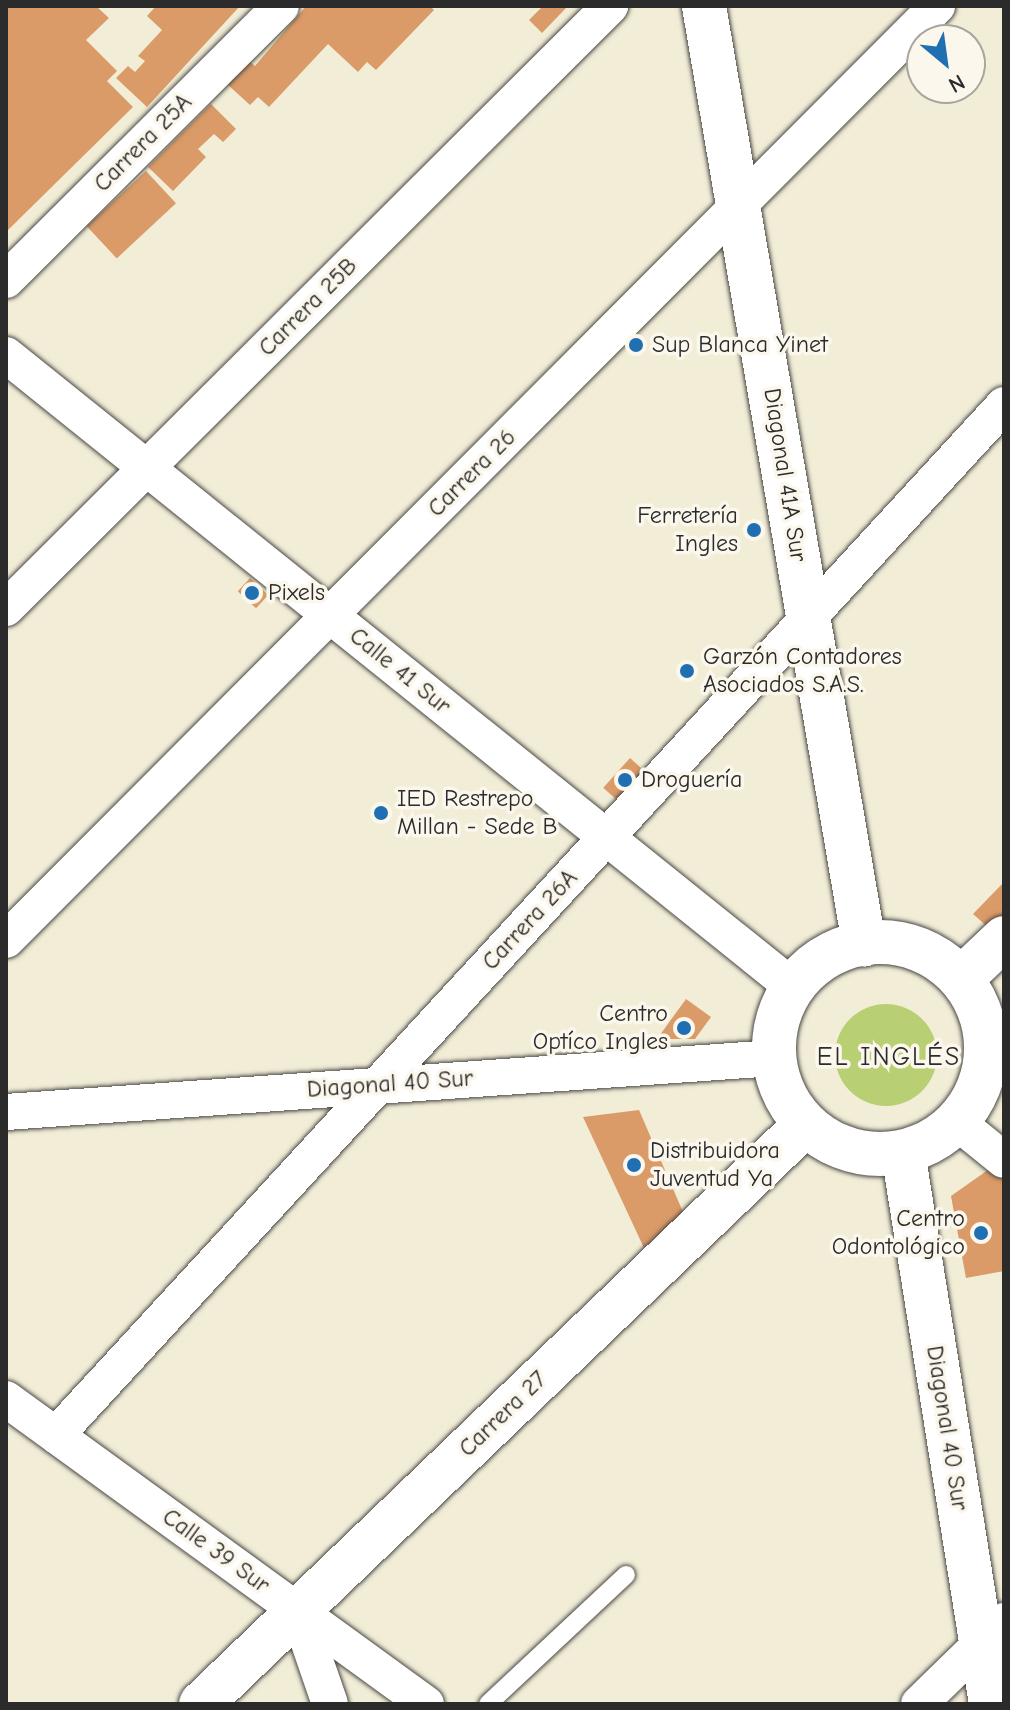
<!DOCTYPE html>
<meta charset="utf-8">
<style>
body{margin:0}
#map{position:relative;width:1010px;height:1710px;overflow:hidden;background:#f2edd7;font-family:"Comic Neue",sans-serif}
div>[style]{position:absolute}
.green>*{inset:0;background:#b8cf73}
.round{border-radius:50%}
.building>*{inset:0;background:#db9b68;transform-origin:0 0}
.roads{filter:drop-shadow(0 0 2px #494845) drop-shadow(0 0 2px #494845)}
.service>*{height:18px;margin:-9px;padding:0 9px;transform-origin:9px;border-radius:9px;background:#fff}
.minor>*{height:36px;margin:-18px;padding:0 18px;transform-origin:18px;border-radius:18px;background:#fff}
.tertiary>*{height:44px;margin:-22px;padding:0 22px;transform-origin:22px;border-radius:22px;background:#fff}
.tertiary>.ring{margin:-22px;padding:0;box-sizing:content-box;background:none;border:44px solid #fff;border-radius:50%}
.dots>*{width:22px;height:22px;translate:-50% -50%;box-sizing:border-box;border:4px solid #fbf7ec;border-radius:50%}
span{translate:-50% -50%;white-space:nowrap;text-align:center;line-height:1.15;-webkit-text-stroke:7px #fbf7ec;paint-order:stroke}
.street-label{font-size:24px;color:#2b2b2b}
.poi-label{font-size:24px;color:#2b2b2b}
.left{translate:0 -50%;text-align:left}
.right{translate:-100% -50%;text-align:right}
.neighbourhood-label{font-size:26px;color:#2b2b2b;letter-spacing:2px}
.frame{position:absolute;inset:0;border:8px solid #2b2b2b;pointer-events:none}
.north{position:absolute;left:906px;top:24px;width:80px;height:80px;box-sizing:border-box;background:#fbf7ec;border:2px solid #a8a59f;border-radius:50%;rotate:151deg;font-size:22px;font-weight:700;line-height:32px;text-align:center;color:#2b2b2b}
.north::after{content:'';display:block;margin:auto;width:28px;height:36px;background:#1f6fb2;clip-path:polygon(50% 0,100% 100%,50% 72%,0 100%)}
</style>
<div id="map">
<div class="green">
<i class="round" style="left:835px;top:1004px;width:102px;height:102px"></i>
</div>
<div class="building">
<i style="clip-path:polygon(6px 6px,96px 6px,109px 18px,86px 40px,117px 71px,107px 81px,133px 107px,6px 232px)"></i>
<i style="clip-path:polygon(156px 6px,240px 6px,147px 107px,116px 78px,128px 66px,135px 72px,145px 61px,138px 56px,162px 30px,147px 16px)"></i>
<i style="clip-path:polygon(306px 6px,430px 6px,434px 10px,376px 70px,367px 62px,358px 72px,328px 44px,269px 107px,258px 97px,250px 105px,227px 84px,249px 61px,255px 66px)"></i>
<i style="clip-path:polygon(543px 6px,568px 6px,542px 33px,529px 20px)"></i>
<i style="clip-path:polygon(211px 104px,236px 129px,223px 142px,214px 134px,198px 149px,206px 157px,173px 191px,148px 167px)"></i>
<i style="left:146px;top:171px;width:44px;height:81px;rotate:47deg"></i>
<i style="left:250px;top:578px;width:25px;height:18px;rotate:43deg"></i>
<i style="left:630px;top:758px;width:24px;height:40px;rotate:42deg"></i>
<i style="clip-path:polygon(1003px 883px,1004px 914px,990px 929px,973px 914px)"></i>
<i style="clip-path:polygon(686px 999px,711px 1017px,695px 1039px,657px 1039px)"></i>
<i style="clip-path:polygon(639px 1110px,683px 1212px,644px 1248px,583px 1117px)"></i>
<i style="clip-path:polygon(995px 1165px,1004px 1173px,1004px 1271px,966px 1278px,951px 1196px)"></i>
</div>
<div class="roads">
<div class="service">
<i style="left:488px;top:1704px;width:189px;rotate:-43.1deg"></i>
</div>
<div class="minor">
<i style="left:6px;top:280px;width:388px;rotate:-44.9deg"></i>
<i style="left:6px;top:355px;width:1009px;rotate:38.77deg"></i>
<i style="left:6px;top:608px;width:853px;rotate:-44.9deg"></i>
<i style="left:6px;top:940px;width:1319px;rotate:-45.09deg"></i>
<i style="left:987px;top:1054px;width:17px;rotate:-7deg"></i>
<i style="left:6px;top:1112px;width:770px;rotate:-4.02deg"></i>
<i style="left:957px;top:1122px;width:60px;rotate:39deg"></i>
<i style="left:6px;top:1399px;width:519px;rotate:35.99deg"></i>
<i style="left:56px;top:1435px;width:1400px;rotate:-47.37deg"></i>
<i style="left:298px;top:1611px;width:98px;rotate:71deg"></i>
<i style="left:919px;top:1704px;width:119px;rotate:-44.3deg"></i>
</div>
<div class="tertiary">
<i style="left:704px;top:6px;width:952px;rotate:80.32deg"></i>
<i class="ring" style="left:774px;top:942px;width:168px;height:168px"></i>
<i style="left:961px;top:979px;width:59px;rotate:-43.6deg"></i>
<i style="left:903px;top:1152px;width:559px;rotate:80.94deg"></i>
<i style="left:201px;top:1704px;width:837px;rotate:-43.79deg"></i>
</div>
</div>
<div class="dots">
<i style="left:636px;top:345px;background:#1f6fb2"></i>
<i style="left:754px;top:530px;background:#1f6fb2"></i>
<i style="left:252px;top:593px;background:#1f6fb2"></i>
<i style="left:687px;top:671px;background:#1f6fb2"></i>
<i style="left:625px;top:780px;background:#1f6fb2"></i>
<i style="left:381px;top:813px;background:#1f6fb2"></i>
<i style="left:684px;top:1028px;background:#1f6fb2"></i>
<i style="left:634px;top:1165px;background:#1f6fb2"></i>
<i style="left:981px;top:1233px;background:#1f6fb2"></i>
</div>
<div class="street-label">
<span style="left:143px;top:143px;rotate:-45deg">Carrera 25A</span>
<span style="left:308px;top:307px;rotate:-45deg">Carrera 25B</span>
<span style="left:472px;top:473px;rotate:-45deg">Carrera 26</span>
<span style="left:785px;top:475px;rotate:81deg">Diagonal 41A Sur</span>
<span style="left:400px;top:671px;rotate:39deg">Calle 41 Sur</span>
<span style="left:530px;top:920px;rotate:-47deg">Carrera 26A</span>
<span style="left:390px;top:1084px;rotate:-4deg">Diagonal 40 Sur</span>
<span style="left:503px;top:1414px;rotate:-44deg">Carrera 27</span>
<span style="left:947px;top:1428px;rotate:81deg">Diagonal 40 Sur</span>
<span style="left:216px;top:1551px;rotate:36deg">Calle 39 Sur</span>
</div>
<div class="poi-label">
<span class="left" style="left:652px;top:345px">Sup Blanca Yinet</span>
<span class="right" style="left:738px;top:530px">Ferretería<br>Ingles</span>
<span class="left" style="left:268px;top:593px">Pixels</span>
<span class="left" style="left:703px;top:671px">Garzón Contadores<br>Asociados S.A.S.</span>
<span class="left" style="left:641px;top:780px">Droguería</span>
<span class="left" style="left:397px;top:813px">IED Restrepo<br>Millan - Sede B</span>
<span class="right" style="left:668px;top:1028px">Centro<br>Optíco Ingles</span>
<span class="left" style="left:650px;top:1165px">Distribuidora<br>Juventud Ya</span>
<span class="right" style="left:965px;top:1233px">Centro<br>Odontológico</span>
</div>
<div class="neighbourhood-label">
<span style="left:889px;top:1058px">EL INGLÉS</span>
</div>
<div class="frame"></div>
<div class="north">N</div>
</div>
